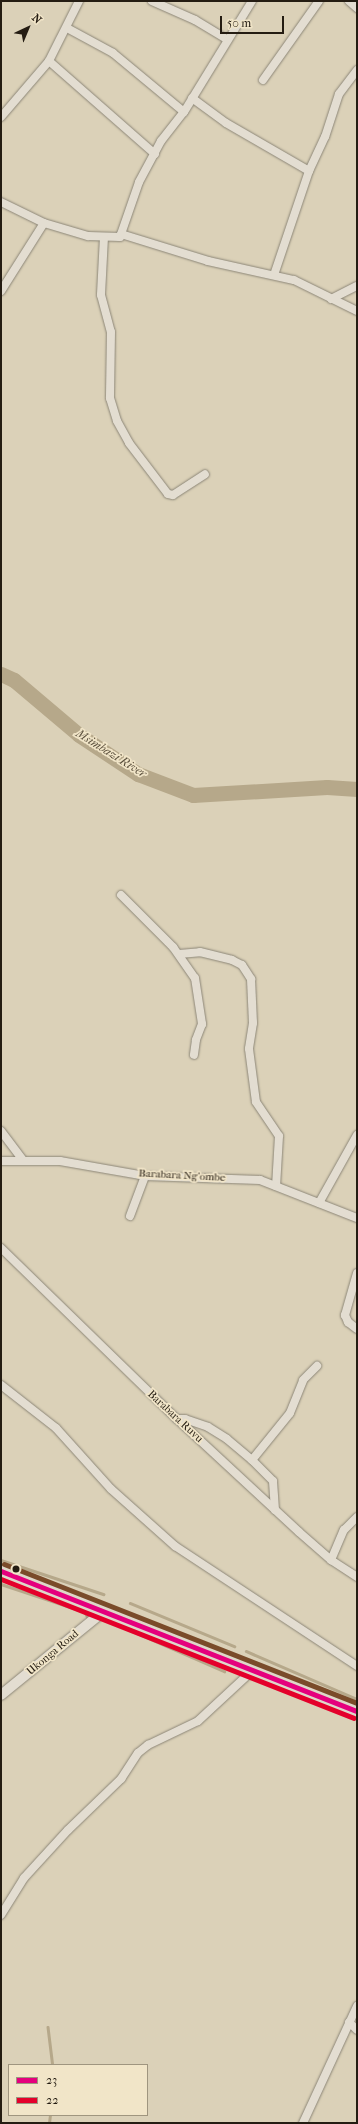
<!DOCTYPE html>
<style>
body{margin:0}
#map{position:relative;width:358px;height:2124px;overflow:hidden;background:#dbd1b8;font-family:"IM FELL French Canon",serif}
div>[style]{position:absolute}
.stream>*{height:2.5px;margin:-1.25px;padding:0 1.25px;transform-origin:1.25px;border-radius:1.25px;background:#b6a88a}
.river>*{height:15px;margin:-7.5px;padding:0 7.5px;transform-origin:7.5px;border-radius:7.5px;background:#b6a88a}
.roads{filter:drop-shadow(0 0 1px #8c8677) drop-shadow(0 0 1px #8c8677)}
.minor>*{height:8px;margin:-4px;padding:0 4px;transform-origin:4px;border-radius:4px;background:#e3ddd1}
.tertiary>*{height:10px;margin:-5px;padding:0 5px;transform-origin:5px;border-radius:5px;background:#e3ddd1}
.primary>*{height:13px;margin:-6.5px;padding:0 6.5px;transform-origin:6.5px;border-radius:6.5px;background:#ded7c9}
.bus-1>*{height:5px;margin:-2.5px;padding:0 2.5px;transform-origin:2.5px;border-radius:2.5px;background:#e5007d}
.bus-2>*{height:5px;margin:-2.5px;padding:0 2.5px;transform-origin:2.5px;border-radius:2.5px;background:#e4002b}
.bus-3>*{height:5px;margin:-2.5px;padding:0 2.5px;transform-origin:2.5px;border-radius:2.5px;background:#7a4b2a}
.dots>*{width:11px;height:11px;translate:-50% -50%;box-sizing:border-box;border:2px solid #f1e5c8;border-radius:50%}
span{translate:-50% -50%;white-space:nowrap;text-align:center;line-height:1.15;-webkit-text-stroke:3.5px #f1e5c8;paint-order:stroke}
.street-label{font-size:11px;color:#241c12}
.water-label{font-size:12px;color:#584d3a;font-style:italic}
.frame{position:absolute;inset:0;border:2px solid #241c12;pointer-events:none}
.legend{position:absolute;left:8px;top:2064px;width:140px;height:52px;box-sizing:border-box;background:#f1e5c8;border:1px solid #9f957f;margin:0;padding:5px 7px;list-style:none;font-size:12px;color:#241c12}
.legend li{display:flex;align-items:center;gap:8px;height:20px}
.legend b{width:20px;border:1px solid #9f957f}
.north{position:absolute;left:8px;top:8px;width:40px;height:40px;-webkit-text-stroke:3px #f1e5c8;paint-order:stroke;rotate:44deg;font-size:11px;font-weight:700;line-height:16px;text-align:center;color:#241c12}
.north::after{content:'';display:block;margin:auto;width:14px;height:18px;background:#241c12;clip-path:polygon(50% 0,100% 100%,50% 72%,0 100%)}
.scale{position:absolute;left:220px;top:16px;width:64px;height:18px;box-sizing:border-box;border:2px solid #241c12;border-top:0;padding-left:5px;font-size:12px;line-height:14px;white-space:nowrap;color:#241c12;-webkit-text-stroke:3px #f1e5c8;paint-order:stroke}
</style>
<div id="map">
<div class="stream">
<i style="left:1px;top:1560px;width:108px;rotate:18.4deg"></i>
<i style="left:1px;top:1584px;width:89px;rotate:18.4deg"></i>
<i style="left:85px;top:1612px;width:9px;rotate:63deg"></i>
<i style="left:130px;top:1603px;width:113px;rotate:22.5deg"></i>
<i style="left:107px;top:1620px;width:128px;rotate:23.6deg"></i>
<i style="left:246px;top:1651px;width:121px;rotate:23.4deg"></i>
<i style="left:48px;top:2027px;width:38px;rotate:83deg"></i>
<i style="left:49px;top:2123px;width:8px;rotate:-83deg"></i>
</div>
<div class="river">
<i style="left:1px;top:674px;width:14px;rotate:25deg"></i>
<i style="left:14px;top:680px;width:85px;rotate:40.2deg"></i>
<i style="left:79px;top:735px;width:71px;rotate:33.5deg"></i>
<i style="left:138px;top:774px;width:59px;rotate:20.9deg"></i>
<i style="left:193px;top:795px;width:134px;rotate:-3.4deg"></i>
<i style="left:327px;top:787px;width:30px;rotate:4deg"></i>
</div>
<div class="roads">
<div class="minor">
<i style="left:152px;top:1px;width:47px;rotate:23.8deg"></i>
<i style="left:195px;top:20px;width:37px;rotate:31deg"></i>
<i style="left:349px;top:1px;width:11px;rotate:41deg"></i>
<i style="left:67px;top:28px;width:52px;rotate:28.5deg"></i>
<i style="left:113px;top:53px;width:92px;rotate:39.7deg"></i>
<i style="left:49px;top:61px;width:141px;rotate:41.3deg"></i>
<i style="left:263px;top:80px;width:97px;rotate:-54.7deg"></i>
<i style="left:192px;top:98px;width:42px;rotate:36.3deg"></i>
<i style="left:226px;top:123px;width:96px;rotate:30deg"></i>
<i style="left:309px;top:171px;width:38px;rotate:-65deg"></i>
<i style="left:325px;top:137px;width:45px;rotate:-72deg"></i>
<i style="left:339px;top:94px;width:30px;rotate:-53deg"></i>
<i style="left:1px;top:117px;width:74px;rotate:-49.4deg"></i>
<i style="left:49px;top:61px;width:67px;rotate:-63.4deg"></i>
<i style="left:1px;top:202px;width:48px;rotate:26deg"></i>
<i style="left:44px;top:223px;width:46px;rotate:16.5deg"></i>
<i style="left:88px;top:236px;width:32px;rotate:2deg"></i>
<i style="left:120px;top:237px;width:58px;rotate:-70.9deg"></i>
<i style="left:139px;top:182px;width:47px;rotate:-61.8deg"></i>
<i style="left:161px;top:141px;width:37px;rotate:-52deg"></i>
<i style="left:184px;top:112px;width:130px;rotate:-58.5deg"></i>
<i style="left:121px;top:234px;width:91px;rotate:17.2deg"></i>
<i style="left:208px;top:261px;width:88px;rotate:12.5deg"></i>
<i style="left:294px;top:280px;width:70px;rotate:26.2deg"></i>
<i style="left:104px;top:237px;width:58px;rotate:93deg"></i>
<i style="left:101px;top:295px;width:38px;rotate:75deg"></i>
<i style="left:111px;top:332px;width:66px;rotate:90.9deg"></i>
<i style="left:110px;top:398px;width:24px;rotate:73deg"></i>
<i style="left:117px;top:421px;width:25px;rotate:61deg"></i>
<i style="left:129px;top:443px;width:64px;rotate:52.6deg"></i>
<i style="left:168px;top:494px;width:5px;rotate:11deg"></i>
<i style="left:173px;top:495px;width:38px;rotate:-33deg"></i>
<i style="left:274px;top:275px;width:110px;rotate:-71.4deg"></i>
<i style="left:1px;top:291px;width:80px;rotate:-57.7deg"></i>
<i style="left:331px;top:299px;width:29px;rotate:-27deg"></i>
<i style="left:121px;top:895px;width:74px;rotate:45deg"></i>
<i style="left:173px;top:947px;width:38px;rotate:55deg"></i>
<i style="left:195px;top:978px;width:47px;rotate:81.3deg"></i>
<i style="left:202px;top:1024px;width:17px;rotate:111deg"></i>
<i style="left:196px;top:1040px;width:15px;rotate:98deg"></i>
<i style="left:179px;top:954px;width:21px;rotate:-5deg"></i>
<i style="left:200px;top:952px;width:33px;rotate:14deg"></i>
<i style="left:232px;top:960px;width:11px;rotate:27deg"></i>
<i style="left:242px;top:965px;width:17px;rotate:57deg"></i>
<i style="left:251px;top:979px;width:44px;rotate:87.4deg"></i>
<i style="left:253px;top:1023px;width:26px;rotate:99deg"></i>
<i style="left:249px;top:1049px;width:53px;rotate:82.5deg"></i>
<i style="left:256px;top:1102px;width:41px;rotate:55.9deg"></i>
<i style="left:279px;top:1136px;width:50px;rotate:93.4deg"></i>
<i style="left:1px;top:1131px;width:36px;rotate:53deg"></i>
<i style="left:1px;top:1161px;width:59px"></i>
<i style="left:60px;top:1161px;width:86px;rotate:10deg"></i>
<i style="left:145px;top:1176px;width:115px;rotate:2deg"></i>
<i style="left:260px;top:1180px;width:104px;rotate:21.4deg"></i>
<i style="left:319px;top:1203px;width:78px;rotate:-60.8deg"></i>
<i style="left:130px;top:1216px;width:43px;rotate:-69.4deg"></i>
<i style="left:1px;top:1248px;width:245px;rotate:44.2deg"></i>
<i style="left:177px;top:1419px;width:166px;rotate:42.8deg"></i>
<i style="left:299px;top:1532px;width:43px;rotate:41.2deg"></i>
<i style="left:331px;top:1560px;width:31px;rotate:33deg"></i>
<i style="left:357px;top:1273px;width:44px;rotate:105.9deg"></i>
<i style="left:345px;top:1315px;width:8px;rotate:67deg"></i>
<i style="left:348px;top:1322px;width:11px;rotate:38deg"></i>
<i style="left:1px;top:1385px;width:70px;rotate:38deg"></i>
<i style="left:56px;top:1428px;width:82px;rotate:48deg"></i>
<i style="left:111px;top:1489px;width:86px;rotate:41.7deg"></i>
<i style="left:175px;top:1546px;width:218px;rotate:33.4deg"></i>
<i style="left:177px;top:1419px;width:8px"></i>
<i style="left:185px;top:1419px;width:24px;rotate:19deg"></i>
<i style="left:208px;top:1427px;width:22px;rotate:32deg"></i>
<i style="left:227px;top:1439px;width:33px;rotate:40deg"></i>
<i style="left:275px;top:1510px;width:29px;rotate:-94deg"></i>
<i style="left:273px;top:1481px;width:30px;rotate:-135deg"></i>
<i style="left:252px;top:1460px;width:60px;rotate:-51deg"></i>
<i style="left:290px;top:1413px;width:35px;rotate:-68deg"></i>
<i style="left:303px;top:1380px;width:20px;rotate:-45deg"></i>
<i style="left:331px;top:1560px;width:33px;rotate:-67deg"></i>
<i style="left:344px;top:1530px;width:18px;rotate:-45deg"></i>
<i style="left:1px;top:1915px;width:44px;rotate:-58.1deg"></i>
<i style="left:24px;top:1878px;width:65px;rotate:-47.5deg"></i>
<i style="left:68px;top:1830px;width:74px;rotate:-43.9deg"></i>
<i style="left:121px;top:1779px;width:31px;rotate:-57deg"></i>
<i style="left:138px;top:1753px;width:13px;rotate:-39deg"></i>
<i style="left:148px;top:1745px;width:55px;rotate:-25.6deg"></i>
<i style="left:198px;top:1721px;width:75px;rotate:-42.8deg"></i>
<i style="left:349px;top:2022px;width:11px;rotate:45deg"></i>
<i style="left:303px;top:2123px;width:129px;rotate:-65.2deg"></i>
</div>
<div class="tertiary">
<i style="left:1px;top:1695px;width:133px;rotate:-39.2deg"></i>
</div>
<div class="primary">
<i style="left:1px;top:1571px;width:383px;rotate:21.5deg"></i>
</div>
</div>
<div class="bus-1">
<i style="left:1px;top:1571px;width:383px;rotate:21.5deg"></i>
</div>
<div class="bus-2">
<i style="left:1px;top:1579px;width:379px;rotate:21.5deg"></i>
</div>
<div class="bus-3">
<i style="left:4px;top:1564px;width:379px;rotate:21.5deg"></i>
</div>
<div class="dots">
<i style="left:16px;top:1569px;background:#241c12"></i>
</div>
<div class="street-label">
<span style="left:182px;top:1176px;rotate:3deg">Barabara Ng'ombe</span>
<span style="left:175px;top:1417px;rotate:43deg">Barabara Ruvu</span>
<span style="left:53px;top:1653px;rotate:-40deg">Ukonga Road</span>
</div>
<div class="water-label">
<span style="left:111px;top:754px;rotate:32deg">Msimbazi River</span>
</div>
<div class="frame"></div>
<ul class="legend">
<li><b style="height:5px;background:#e5007d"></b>23</li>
<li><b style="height:5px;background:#e4002b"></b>22</li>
</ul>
<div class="north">N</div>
<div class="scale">50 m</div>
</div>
